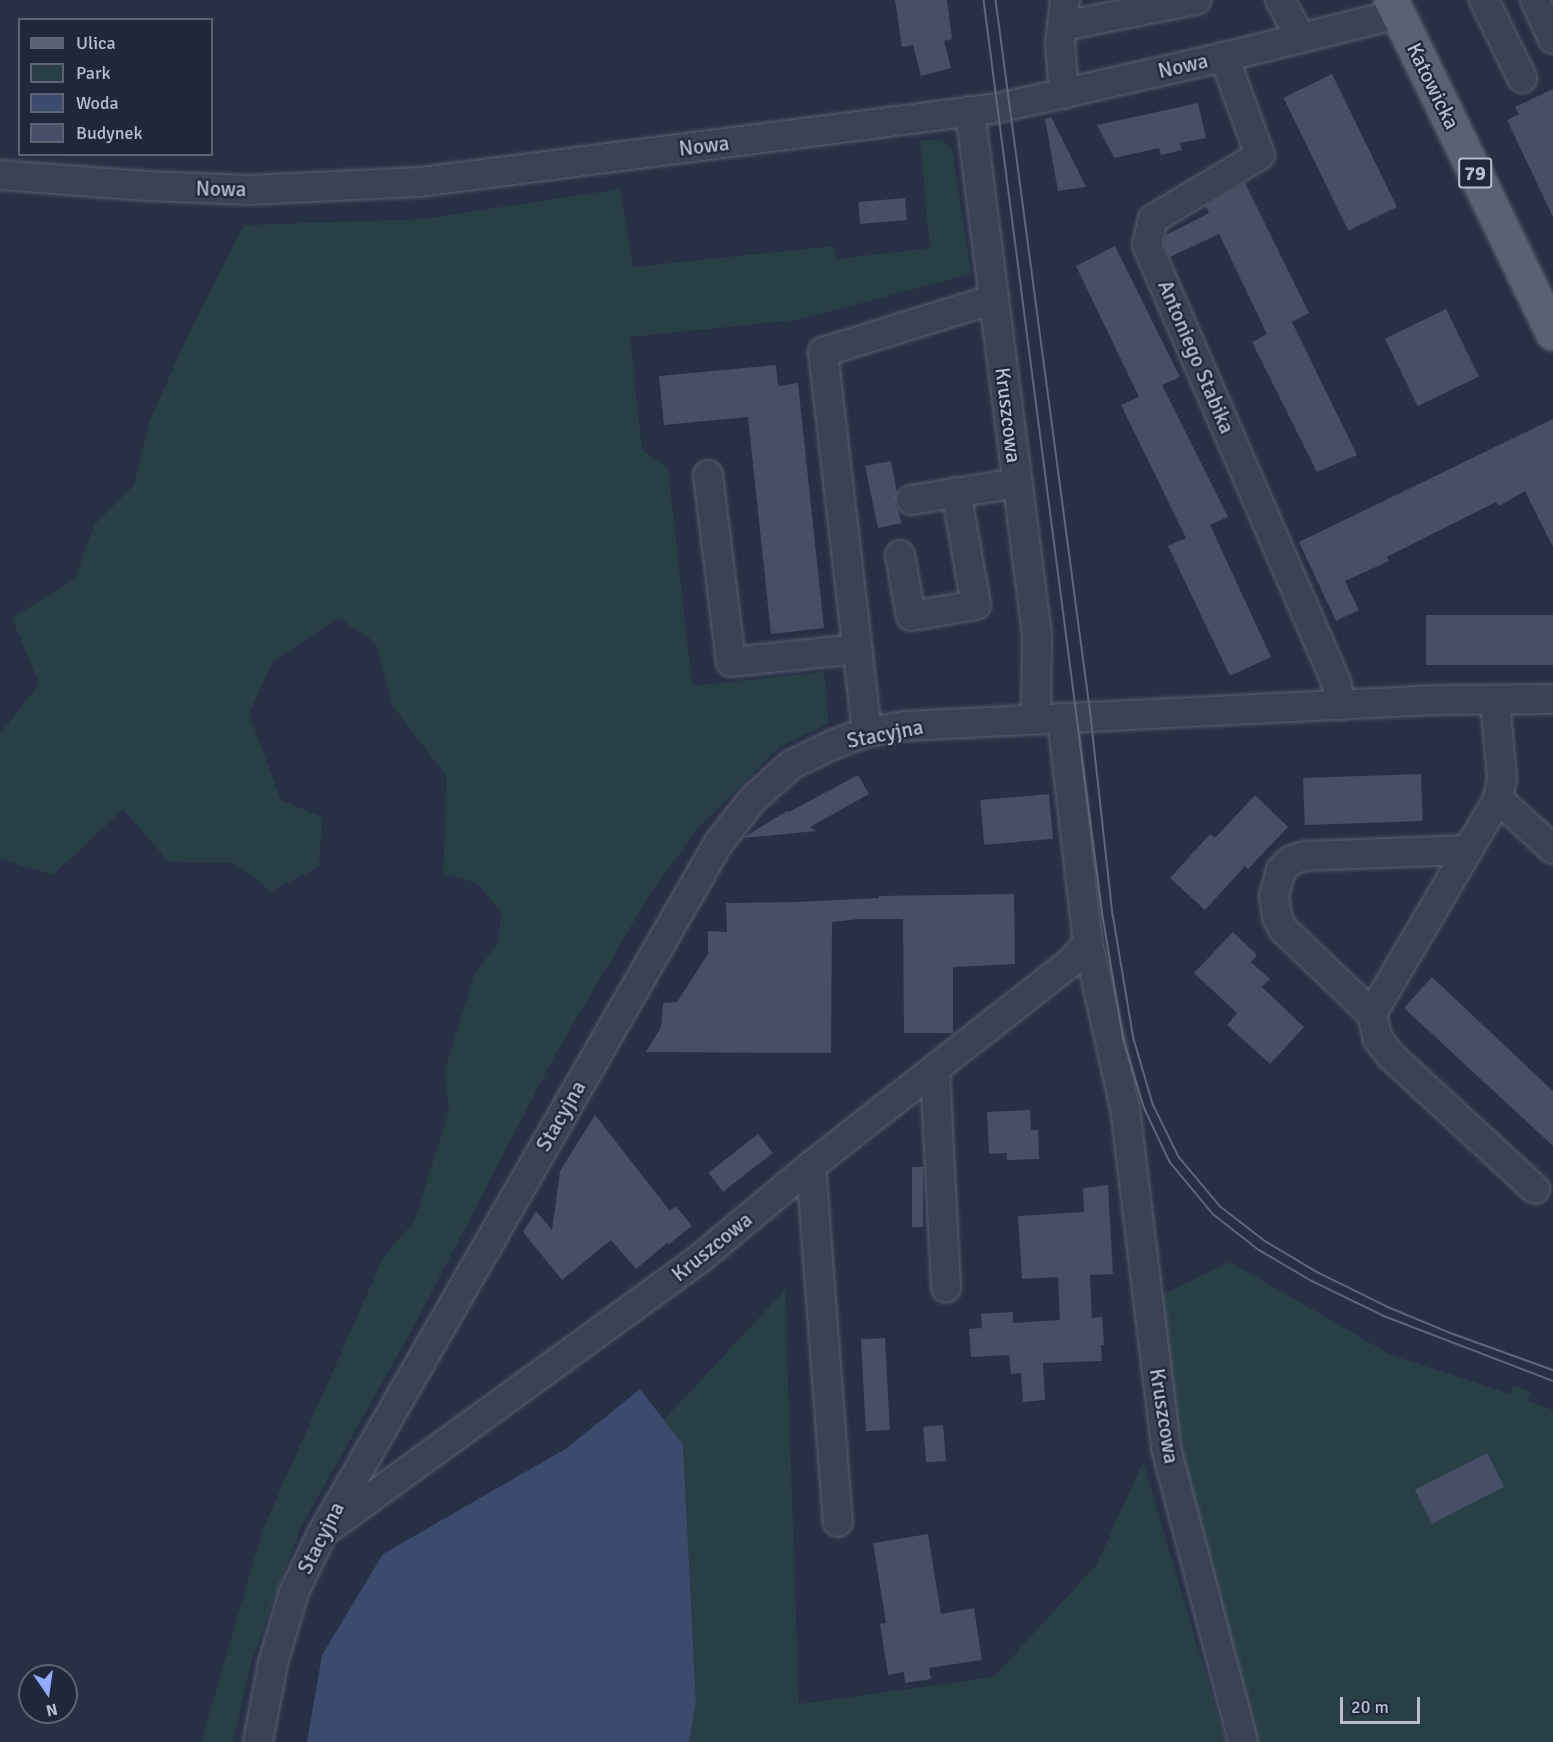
<!DOCTYPE html>
<style>
body{margin:0}
#map{position:relative;width:1553px;height:1742px;overflow:hidden;background:#273045;font-family:Signika,sans-serif}
div>[style]{position:absolute}
.green>*{inset:0;background:#293f46}
.water>*{inset:0;background:#3c4a6e}
.building>*{inset:0;background:#464f67;transform-origin:0 0}
.roads{filter:drop-shadow(0 0 2px #5a6072) drop-shadow(0 0 2px #5a6072)}
.minor>*{height:28px;margin:-14px;padding:0 14px;transform-origin:14px;border-radius:14px;background:#3b4254}
.major>*{height:33px;margin:-16.5px;padding:0 16.5px;transform-origin:16.5px;border-radius:16.5px;background:#596174}
.tram>*{height:1.5px;margin:-0.75px;padding:0 0.75px;transform-origin:0.75px;border-radius:0.75px;background:#5d667b}
span{translate:-50% -50%;white-space:nowrap;text-align:center;line-height:1.15;-webkit-text-stroke:4.5px #20273a;paint-order:stroke}
.shield-label span{padding:2px 4px;background:#20273a;border:2px solid;border-radius:4px;-webkit-text-stroke-width:0}
.shield-label{font-size:20px;color:#b9bece;font-weight:700}
.street-label{font-size:21px;color:#b9bece}
.legend{position:absolute;left:18px;top:18px;width:195px;height:138px;box-sizing:border-box;background:#20273a;border:2px solid #5d6375;margin:0;padding:8px 10px;list-style:none;font-size:18px;color:#b9bece}
.legend li{display:flex;align-items:center;gap:12px;height:30px}
.legend b{width:30px;border:2px solid #5d6375}
.north{position:absolute;left:18px;top:1664px;width:60px;height:60px;box-sizing:border-box;background:#20273a;border:2px solid #5d6375;border-radius:50%;rotate:167deg;font-size:16px;font-weight:700;line-height:24px;text-align:center;color:#b9bece}
.north::after{content:'';display:block;margin:auto;width:21px;height:27px;background:#90abfc;clip-path:polygon(50% 0,100% 100%,50% 72%,0 100%)}
.scale{position:absolute;left:1340px;top:1697px;width:80px;height:27px;box-sizing:border-box;border:3px solid #b9bece;border-top:0;padding-left:8px;font-size:18px;line-height:21px;white-space:nowrap;color:#b9bece;-webkit-text-stroke:4px #20273a;paint-order:stroke}
</style>
<div id="map">
<div class="green">
<i style="clip-path:polygon(941px 139px,952px 148px,971px 274px,797px 320px,630px 337px,642px 450px,668px 468px,692px 686px,824px 672px,829px 723px,779px 747px,698px 828px,648px 897px,554px 1057px,413px 1328px,300px 1529px,252px 1660px,233px 1742px,201px 1742px,263px 1529px,384px 1256px,414px 1222px,449px 1111px,445px 1070px,474px 975px,498px 943px,501px 912px,477px 883px,443px 874px,447px 777px,392px 705px,376px 643px,339px 618px,273px 661px,249px 714px,281px 800px,322px 817px,319px 867px,271px 891px,234px 863px,169px 862px,123px 809px,53px 875px,0 859px,0 734px,39px 684px,12px 618px,75px 579px,94px 525px,134px 485px,149px 422px,189px 333px,244px 225px,422px 219px,620px 189px,633px 267px,834px 246px,836px 259px,930px 248px,920px 141px)"></i>
<i style="clip-path:polygon(1230px 1262px,1391px 1355px,1510px 1394px,1513px 1385px,1530px 1392px,1527px 1401px,1553px 1410px,1553px 1742px,1254px 1742px,1202px 1576px,1158px 1297px)"></i>
<i style="clip-path:polygon(785px 1290px,799px 1704px,994px 1677px,1097px 1564px,1143px 1462px,1226px 1742px,689px 1742px,696px 1704px,683px 1445px,664px 1420px)"></i>
</div>
<div class="water">
<i style="clip-path:polygon(640px 1389px,683px 1445px,696px 1704px,689px 1742px,307px 1742px,322px 1655px,383px 1554px,567px 1448px)"></i>
</div>
<div class="building">
<i style="clip-path:polygon(895px 0,947px 0,952px 39px,944px 41px,951px 68px,921px 76px,913px 45px,902px 47px)"></i>
<i style="left:1332px;top:74px;width:148px;height:54px;rotate:64deg"></i>
<i style="clip-path:polygon(1553px 89px,1553px 217px,1507px 120px,1519px 114px,1515px 107px)"></i>
<i style="clip-path:polygon(1198px 103px,1206px 138px,1180px 143px,1182px 150px,1161px 155px,1159px 148px,1114px 158px,1097px 125px)"></i>
<i style="clip-path:polygon(1051px 117px,1086px 187px,1058px 191px,1045px 119px)"></i>
<i style="clip-path:polygon(1245px 183px,1309px 313px,1292px 322px,1357px 455px,1317px 472px,1252px 342px,1267px 334px,1219px 234px,1170px 257px,1164px 243px,1166px 235px,1209px 213px,1206px 206px)"></i>
<i style="left:905px;top:198px;width:22px;height:47px;rotate:85deg"></i>
<i style="clip-path:polygon(1115px 246px,1180px 377px,1162px 385px,1228px 517px,1210px 525px,1271px 657px,1230px 676px,1168px 546px,1186px 538px,1121px 405px,1139px 397px,1076px 266px)"></i>
<i style="left:1446px;top:309px;width:75px;height:68px;rotate:64deg"></i>
<i style="clip-path:polygon(776px 365px,778px 386px,798px 383px,824px 628px,771px 634px,748px 417px,664px 425px,659px 376px)"></i>
<i style="clip-path:polygon(1553px 419px,1553px 547px,1525px 491px,1499px 506px,1496px 502px,1387px 557px,1389px 561px,1345px 581px,1359px 610px,1336px 621px,1299px 542px)"></i>
<i style="clip-path:polygon(891px 461px,897px 493px,895px 503px,902px 523px,878px 528px,865px 466px)"></i>
<i style="left:1553px;top:615px;width:50px;height:127px;rotate:90deg"></i>
<i style="left:1421px;top:774px;width:47px;height:118px;rotate:88deg"></i>
<i style="clip-path:polygon(858px 775px,869px 794px,810px 827px,816px 831px,743px 838px,787px 811px,789px 812px)"></i>
<i style="left:1049px;top:794px;width:45px;height:69px;rotate:85deg"></i>
<i style="clip-path:polygon(1255px 795px,1288px 827px,1248px 869px,1245px 866px,1205px 910px,1170px 878px,1210px 834px,1215px 838px)"></i>
<i style="clip-path:polygon(1014px 894px,1015px 964px,953px 967px,953px 1033px,904px 1033px,903px 919px,859px 919px,832px 922px,831px 1053px,646px 1052px,661px 1027px,663px 1003px,677px 1002px,708px 954px,708px 931px,727px 932px,726px 903px,795px 902px,879px 898px,879px 896px)"></i>
<i style="clip-path:polygon(1233px 932px,1257px 955px,1251px 962px,1270px 979px,1262px 987px,1304px 1027px,1270px 1064px,1227px 1025px,1237px 1013px,1194px 973px)"></i>
<i style="clip-path:polygon(1432px 977px,1553px 1091px,1553px 1146px,1404px 1008px)"></i>
<i style="clip-path:polygon(1030px 1110px,1031px 1130px,1038px 1130px,1039px 1159px,1007px 1160px,1007px 1153px,989px 1154px,987px 1112px)"></i>
<i style="clip-path:polygon(595px 1115px,670px 1211px,676px 1206px,692px 1226px,669px 1244px,667px 1243px,636px 1269px,611px 1240px,562px 1280px,523px 1232px,536px 1211px,552px 1230px,560px 1171px)"></i>
<i style="left:758px;top:1134px;width:24px;height:63px;rotate:52deg"></i>
<i style="left:912px;top:1167px;width:11px;height:60px"></i>
<i style="clip-path:polygon(1108px 1185px,1113px 1274px,1090px 1275px,1092px 1318px,1102px 1317px,1104px 1345px,1101px 1345px,1102px 1361px,1043px 1363px,1045px 1400px,1023px 1402px,1021px 1373px,1011px 1374px,1009px 1355px,971px 1357px,969px 1329px,982px 1328px,981px 1314px,1013px 1312px,1013px 1323px,1060px 1320px,1058px 1277px,1022px 1279px,1018px 1216px,1084px 1212px,1083px 1188px)"></i>
<i style="left:885px;top:1338px;width:92px;height:24px;rotate:87deg"></i>
<i style="left:943px;top:1425px;width:36px;height:20px;rotate:85deg"></i>
<i style="left:1487px;top:1453px;width:38px;height:81px;rotate:63deg"></i>
<i style="clip-path:polygon(928px 1534px,941px 1614px,974px 1608px,982px 1660px,929px 1668px,931px 1679px,905px 1683px,904px 1672px,888px 1675px,880px 1624px,886px 1623px,873px 1543px)"></i>
</div>
<div class="roads">
<div class="minor">
<i style="left:1280px;top:0;width:43px;rotate:61.1deg"></i>
<i style="left:1484px;top:0;width:87px;rotate:64deg"></i>
<i style="left:1535px;top:0;width:43px;rotate:65.2deg"></i>
<i style="left:1063px;top:26px;width:136px;rotate:-11.1deg"></i>
<i style="left:1224px;top:57px;width:104px;rotate:69.8deg"></i>
<i style="left:1260px;top:155px;width:125px;rotate:149.1deg"></i>
<i style="left:1153px;top:219px;width:27px;rotate:103deg"></i>
<i style="left:1147px;top:245px;width:476px;rotate:66.6deg"></i>
<i style="left:1336px;top:682px;width:24px;rotate:78deg"></i>
<i style="left:1064px;top:94px;width:51px;rotate:-94.5deg"></i>
<i style="left:1060px;top:43px;width:43px;rotate:-83.4deg"></i>
<i style="left:970px;top:111px;width:528px;rotate:82.71deg"></i>
<i style="left:1037px;top:635px;width:84px;rotate:90.7deg"></i>
<i style="left:0;top:175px;width:147px;rotate:4.3deg"></i>
<i style="left:147px;top:186px;width:102px;rotate:2.2deg"></i>
<i style="left:249px;top:190px;width:171px;rotate:-2.7deg"></i>
<i style="left:420px;top:182px;width:583px;rotate:-7.3deg"></i>
<i style="left:998px;top:108px;width:232px;rotate:-12.7deg"></i>
<i style="left:1224px;top:57px;width:179px;rotate:-13.9deg"></i>
<i style="left:708px;top:475px;width:188px;rotate:83deg"></i>
<i style="left:731px;top:662px;width:127px;rotate:-5.9deg"></i>
<i style="left:911px;top:500px;width:107px;rotate:-9.1deg"></i>
<i style="left:900px;top:555px;width:62px;rotate:79.8deg"></i>
<i style="left:911px;top:616px;width:66px;rotate:-9.6deg"></i>
<i style="left:976px;top:605px;width:115px;rotate:-100deg"></i>
<i style="left:1495px;top:701px;width:77px;rotate:84.8deg"></i>
<i style="left:1502px;top:778px;width:21px;rotate:101deg"></i>
<i style="left:1498px;top:799px;width:249px;rotate:120.4deg"></i>
<i style="left:1372px;top:1014px;width:26px;rotate:77deg"></i>
<i style="left:1378px;top:1039px;width:21px;rotate:53deg"></i>
<i style="left:1391px;top:1056px;width:196px;rotate:42.7deg"></i>
<i style="left:867px;top:732px;width:383px;rotate:-96.6deg"></i>
<i style="left:823px;top:352px;width:179px;rotate:-17.2deg"></i>
<i style="left:1498px;top:799px;width:74px;rotate:42.3deg"></i>
<i style="left:1088px;top:943px;width:169px;rotate:77.4deg"></i>
<i style="left:1125px;top:1108px;width:342px;rotate:83.1deg"></i>
<i style="left:1166px;top:1448px;width:304px;rotate:75.3deg"></i>
<i style="left:1372px;top:1014px;width:123px;rotate:-136.3deg"></i>
<i style="left:1283px;top:929px;width:13px;rotate:-117deg"></i>
<i style="left:1277px;top:917px;width:21px;rotate:-98deg"></i>
<i style="left:1274px;top:896px;width:27px;rotate:-75deg"></i>
<i style="left:1281px;top:870px;width:13px;rotate:-45deg"></i>
<i style="left:1290px;top:861px;width:15px;rotate:-20deg"></i>
<i style="left:1304px;top:856px;width:162px;rotate:-2.1deg"></i>
<i style="left:935px;top:1070px;width:218px;rotate:87.1deg"></i>
<i style="left:811px;top:1166px;width:357px;rotate:85.7deg"></i>
<i style="left:329px;top:1528px;width:456px;rotate:-36deg"></i>
<i style="left:698px;top:1260px;width:147px;rotate:-39.8deg"></i>
<i style="left:811px;top:1166px;width:328px;rotate:-38.1deg"></i>
<i style="left:1069px;top:964px;width:28px;rotate:-48deg"></i>
<i style="left:1088px;top:943px;width:227px;rotate:-96.6deg"></i>
<i style="left:258px;top:1742px;width:80px;rotate:-79.2deg"></i>
<i style="left:273px;top:1663px;width:74px;rotate:-73.5deg"></i>
<i style="left:294px;top:1592px;width:64px;rotate:-64.2deg"></i>
<i style="left:322px;top:1534px;width:796px;rotate:-60.15deg"></i>
<i style="left:718px;top:844px;width:56px;rotate:-52.3deg"></i>
<i style="left:752px;top:800px;width:52px;rotate:-41.9deg"></i>
<i style="left:791px;top:765px;width:48px;rotate:-26deg"></i>
<i style="left:834px;top:744px;width:35px;rotate:-20deg"></i>
<i style="left:867px;top:732px;width:38px;rotate:-9deg"></i>
<i style="left:905px;top:726px;width:533px;rotate:-2.8deg"></i>
<i style="left:1437px;top:700px;width:116px;rotate:-0.5deg"></i>
</div>
<div class="major">
<i style="left:1391px;top:0;width:370px;rotate:64.1deg"></i>
</div>
</div>
<div class="tram">
<i style="left:984px;top:0;width:924px;rotate:82.6deg"></i>
<i style="left:1103px;top:916px;width:127px;rotate:80.5deg"></i>
<i style="left:1124px;top:1041px;width:69px;rotate:73.1deg"></i>
<i style="left:1144px;top:1107px;width:61px;rotate:64.7deg"></i>
<i style="left:1170px;top:1162px;width:67px;rotate:50.4deg"></i>
<i style="left:1213px;top:1214px;width:58px;rotate:38deg"></i>
<i style="left:1259px;top:1250px;width:61px;rotate:30.3deg"></i>
<i style="left:1312px;top:1281px;width:80px;rotate:25.9deg"></i>
<i style="left:1384px;top:1316px;width:181px;rotate:21deg"></i>
<i style="left:996px;top:0;width:722px;rotate:82.44deg"></i>
<i style="left:1091px;top:716px;width:199px;rotate:83.7deg"></i>
<i style="left:1113px;top:914px;width:127px;rotate:80.5deg"></i>
<i style="left:1134px;top:1039px;width:68px;rotate:73.7deg"></i>
<i style="left:1153px;top:1104px;width:59px;rotate:63.9deg"></i>
<i style="left:1179px;top:1157px;width:64px;rotate:50.1deg"></i>
<i style="left:1220px;top:1206px;width:57px;rotate:37.9deg"></i>
<i style="left:1265px;top:1241px;width:61px;rotate:30.8deg"></i>
<i style="left:1317px;top:1272px;width:79px;rotate:26.2deg"></i>
<i style="left:1388px;top:1307px;width:65px;rotate:22.6deg"></i>
<i style="left:1448px;top:1332px;width:112px;rotate:19.9deg"></i>
</div>
<div class="shield-label">
<span style="left:1475px;top:173px">79</span>
</div>
<div class="street-label">
<span style="left:1183px;top:66px;rotate:-13deg">Nowa</span>
<span style="left:1433px;top:86px;rotate:64deg">Katowicka</span>
<span style="left:704px;top:146px;rotate:-7deg">Nowa</span>
<span style="left:221px;top:189px;rotate:1deg">Nowa</span>
<span style="left:1196px;top:357px;rotate:67deg">Antoniego Stabika</span>
<span style="left:1008px;top:415px;rotate:83deg">Kruszcowa</span>
<span style="left:885px;top:734px;rotate:-11deg">Stacyjna</span>
<span style="left:561px;top:1116px;rotate:-60deg">Stacyjna</span>
<span style="left:712px;top:1247px;rotate:-39deg">Kruszcowa</span>
<span style="left:1164px;top:1416px;rotate:81deg">Kruszcowa</span>
<span style="left:321px;top:1538px;rotate:-63deg">Stacyjna</span>
</div>
<ul class="legend">
<li><b style="height:8px;background:#596174"></b>Ulica</li>
<li><b style="height:16px;background:#293f46"></b>Park</li>
<li><b style="height:16px;background:#3c4a6e"></b>Woda</li>
<li><b style="height:16px;background:#464f67"></b>Budynek</li>
</ul>
<div class="north">N</div>
<div class="scale">20 m</div>
</div>
